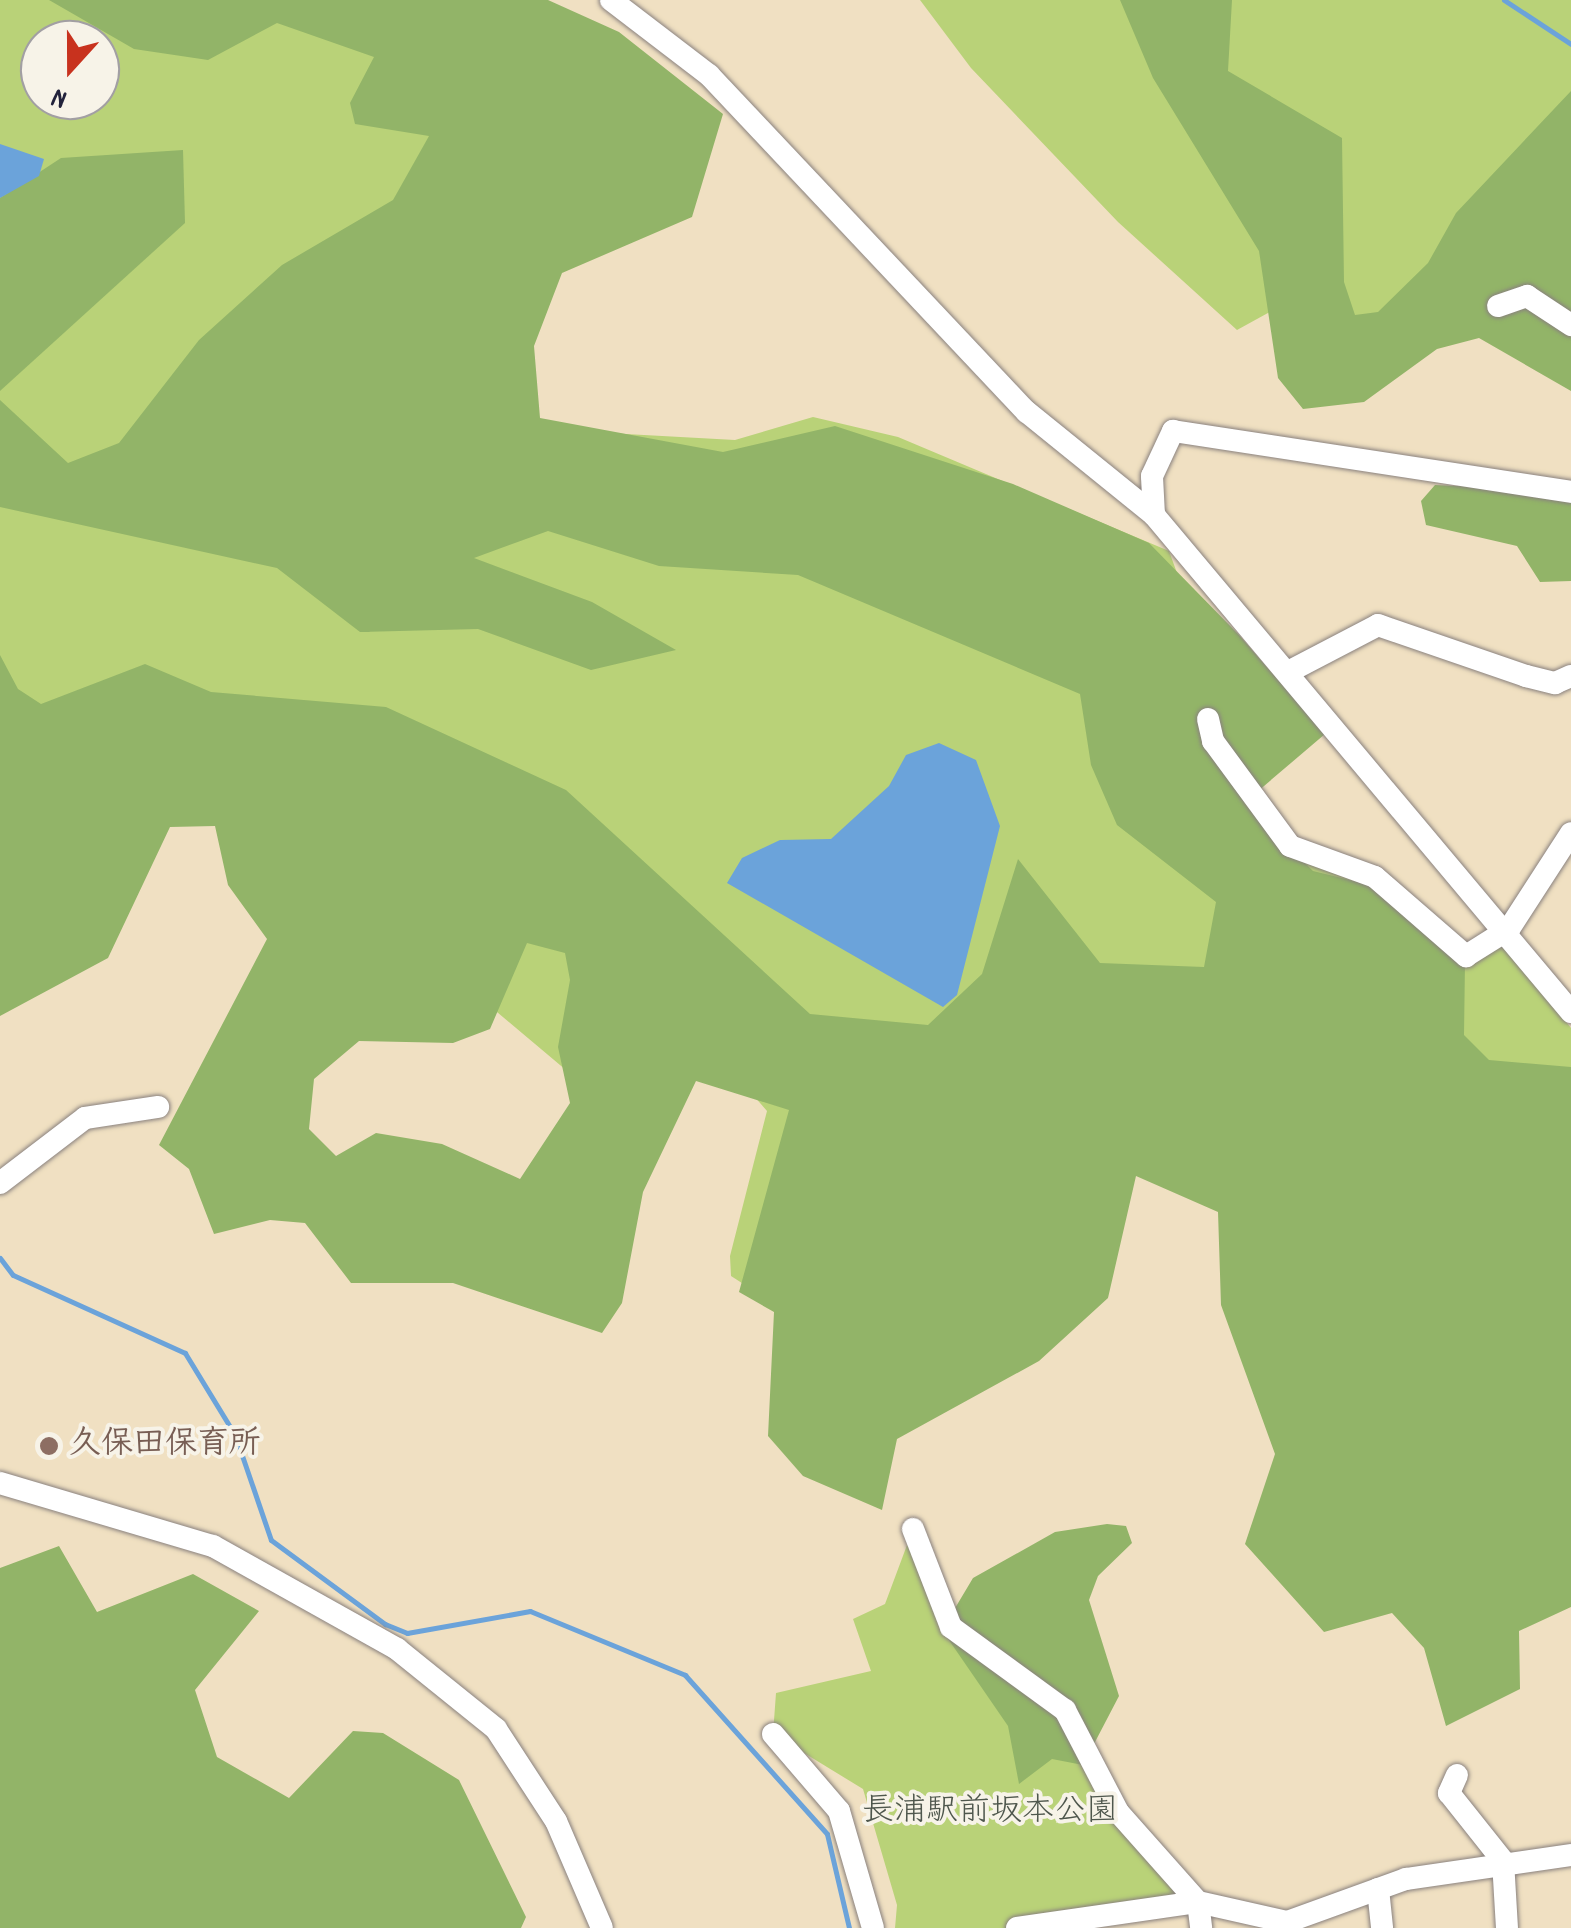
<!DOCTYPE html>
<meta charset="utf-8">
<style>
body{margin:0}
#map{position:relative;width:1571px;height:1928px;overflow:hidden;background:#f0e0c2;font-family:Dekko,"Klee One",sans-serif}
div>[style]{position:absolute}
.green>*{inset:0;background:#b9d278}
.forest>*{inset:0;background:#92b468}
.water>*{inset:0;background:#6ba3da}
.stream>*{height:5px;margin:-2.5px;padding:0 2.5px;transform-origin:2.5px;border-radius:2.5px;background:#6ba3da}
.roads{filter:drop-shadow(0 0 2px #89817e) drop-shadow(0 0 2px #89817e)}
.minor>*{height:22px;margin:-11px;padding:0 11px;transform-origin:11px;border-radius:11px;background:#fff}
.dots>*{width:28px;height:28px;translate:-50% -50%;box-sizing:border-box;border:5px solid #f7f3e8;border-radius:50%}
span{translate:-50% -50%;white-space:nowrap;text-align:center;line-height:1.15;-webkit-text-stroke:8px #f7f3e8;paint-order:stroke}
.education-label{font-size:32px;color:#785e54;font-weight:700}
.left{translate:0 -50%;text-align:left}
.park-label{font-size:32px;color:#4f574d}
.north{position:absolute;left:20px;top:20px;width:100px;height:100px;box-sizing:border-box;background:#f7f3e8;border:2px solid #a29fa3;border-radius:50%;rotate:201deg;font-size:28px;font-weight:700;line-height:40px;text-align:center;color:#22223b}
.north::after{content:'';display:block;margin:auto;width:35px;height:45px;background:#c8321e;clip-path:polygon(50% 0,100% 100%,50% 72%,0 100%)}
</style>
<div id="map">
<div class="green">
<i style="clip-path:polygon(evenodd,0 0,390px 0,497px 63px,351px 265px,553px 430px,735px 440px,813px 417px,898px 437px,1169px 551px,1280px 856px,1345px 871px,1453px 967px,1501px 940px,1571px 1028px,1571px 1539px,1303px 1090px,811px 1294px,759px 1294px,731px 1276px,730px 1256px,767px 1111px,716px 1053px,579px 1081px,447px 970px,249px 728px,0 930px,0 0,40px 40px,100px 40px,100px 100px,40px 100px,40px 40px)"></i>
<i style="clip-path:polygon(920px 0,1571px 0,1571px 289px,1331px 330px,1306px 292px,1237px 330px,1118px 222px,971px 68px)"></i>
<i style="clip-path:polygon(913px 1529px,951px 1627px,1038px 1683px,1118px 1812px,1198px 1902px,1017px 1928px,895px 1928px,897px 1905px,863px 1789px,773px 1734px,776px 1693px,871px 1671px,853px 1619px,885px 1604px)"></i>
</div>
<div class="forest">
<i style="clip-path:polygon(evenodd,49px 0,548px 0,619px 32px,723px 114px,692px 217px,562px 273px,534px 346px,540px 418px,723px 452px,835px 426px,1013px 484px,1149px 543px,1240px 636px,1325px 734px,1244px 803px,1313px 871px,1370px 885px,1465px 963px,1464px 1035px,1489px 1060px,1571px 1067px,1571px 1607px,1519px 1631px,1520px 1689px,1446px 1726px,1424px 1648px,1392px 1613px,1324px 1632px,1245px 1544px,1275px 1454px,1221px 1305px,1218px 1212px,1136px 1176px,1108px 1298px,1039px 1361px,897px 1439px,882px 1510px,803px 1476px,768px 1436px,774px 1312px,739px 1292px,789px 1110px,696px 1081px,643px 1192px,622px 1303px,602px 1333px,453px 1283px,351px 1283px,305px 1223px,270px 1220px,214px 1234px,189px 1169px,159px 1145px,267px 939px,228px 885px,215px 826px,170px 827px,108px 958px,0 1016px,0 655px,18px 689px,41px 704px,145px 664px,211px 692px,386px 707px,566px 790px,810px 1014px,928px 1025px,982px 974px,1018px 859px,1100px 963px,1204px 967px,1216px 902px,1117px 825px,1091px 765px,1080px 694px,798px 575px,659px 566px,548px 531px,474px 558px,592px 602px,676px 650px,591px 670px,478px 629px,360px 632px,277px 568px,0 507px,0 400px,68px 463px,119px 443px,199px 340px,282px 265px,393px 200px,429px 136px,355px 124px,350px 103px,374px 57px,277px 23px,208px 60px,134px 49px,49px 0,527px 943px,565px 953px,570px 980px,558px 1047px,570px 1103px,520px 1179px,442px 1144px,376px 1133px,336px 1156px,309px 1129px,314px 1079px,359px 1041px,453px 1043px,490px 1029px,527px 943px)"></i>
<i style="clip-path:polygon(1120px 0,1232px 0,1228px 71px,1342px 138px,1344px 282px,1355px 315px,1378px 312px,1428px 263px,1456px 213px,1571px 91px,1571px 391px,1479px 338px,1437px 349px,1364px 402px,1303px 409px,1278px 378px,1259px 251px,1153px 78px)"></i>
<i style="clip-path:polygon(183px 150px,185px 223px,0 391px,0 198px,61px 158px)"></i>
<i style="clip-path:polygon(1435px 485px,1571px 491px,1571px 581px,1540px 582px,1517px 546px,1426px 525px,1421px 501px)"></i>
<i style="clip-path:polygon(1107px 1524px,1126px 1526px,1132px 1543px,1098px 1576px,1089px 1600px,1119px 1696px,1083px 1765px,1052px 1759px,1019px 1784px,1008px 1726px,942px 1630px,973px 1578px,1055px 1532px)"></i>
<i style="clip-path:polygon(59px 1546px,97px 1612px,193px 1574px,259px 1611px,195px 1690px,217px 1757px,289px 1798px,353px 1731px,383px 1733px,459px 1780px,526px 1917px,521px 1928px,0 1928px,0 1568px)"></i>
</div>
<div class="water">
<i style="clip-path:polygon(0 144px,44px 159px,39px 176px,0 198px)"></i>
<i style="clip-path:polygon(939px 743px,976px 760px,1000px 826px,957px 995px,943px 1007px,727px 883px,742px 858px,780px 840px,831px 839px,889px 786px,906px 755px)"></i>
</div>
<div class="stream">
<i style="left:1504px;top:0;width:80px;rotate:33.3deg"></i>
<i style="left:0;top:1258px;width:21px;rotate:53deg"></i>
<i style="left:13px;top:1275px;width:189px;rotate:24.4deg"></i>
<i style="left:185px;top:1353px;width:96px;rotate:58.6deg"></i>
<i style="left:235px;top:1435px;width:111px;rotate:71.1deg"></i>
<i style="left:271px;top:1540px;width:142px;rotate:36.4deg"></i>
<i style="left:385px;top:1624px;width:24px;rotate:22deg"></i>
<i style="left:407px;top:1633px;width:125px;rotate:-10.1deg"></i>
<i style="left:530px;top:1611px;width:168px;rotate:22.4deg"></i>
<i style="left:685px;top:1675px;width:213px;rotate:48.2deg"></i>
<i style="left:827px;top:1834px;width:97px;rotate:76.8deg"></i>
</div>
<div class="roads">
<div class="minor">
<i style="left:611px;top:0;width:123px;rotate:37.4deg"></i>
<i style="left:709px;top:75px;width:463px;rotate:46.7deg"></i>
<i style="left:1027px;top:412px;width:164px;rotate:39deg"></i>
<i style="left:1154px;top:515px;width:649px;rotate:50deg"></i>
<i style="left:1498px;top:306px;width:31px;rotate:-19deg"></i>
<i style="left:1527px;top:296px;width:53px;rotate:33.4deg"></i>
<i style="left:1154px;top:515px;width:39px;rotate:-93deg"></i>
<i style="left:1152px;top:476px;width:50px;rotate:-65deg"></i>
<i style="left:1173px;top:431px;width:403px;rotate:8.7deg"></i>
<i style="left:1290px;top:671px;width:99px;rotate:-27.6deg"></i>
<i style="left:1378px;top:625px;width:157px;rotate:19deg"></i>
<i style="left:1526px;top:676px;width:30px;rotate:14deg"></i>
<i style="left:1555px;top:683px;width:17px;rotate:-24deg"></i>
<i style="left:1208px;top:719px;width:23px;rotate:77deg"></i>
<i style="left:1213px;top:741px;width:130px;rotate:53.7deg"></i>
<i style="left:1290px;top:846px;width:90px;rotate:20deg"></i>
<i style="left:1375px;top:877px;width:121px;rotate:41deg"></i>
<i style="left:1466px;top:956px;width:51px;rotate:-32.1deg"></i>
<i style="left:1509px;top:929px;width:114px;rotate:-57.1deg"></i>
<i style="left:0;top:1183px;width:107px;rotate:-37.4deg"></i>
<i style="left:85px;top:1118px;width:74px;rotate:-8.6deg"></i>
<i style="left:0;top:1483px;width:222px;rotate:16.5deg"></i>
<i style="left:213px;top:1546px;width:211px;rotate:29.2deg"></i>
<i style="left:397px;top:1649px;width:127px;rotate:38.9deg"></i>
<i style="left:496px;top:1729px;width:110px;rotate:56.9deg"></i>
<i style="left:556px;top:1821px;width:116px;rotate:66.7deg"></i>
<i style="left:913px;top:1529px;width:105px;rotate:68.8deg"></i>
<i style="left:951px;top:1627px;width:141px;rotate:36.1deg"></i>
<i style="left:1065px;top:1710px;width:115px;rotate:62.5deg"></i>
<i style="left:1118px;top:1812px;width:120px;rotate:48.4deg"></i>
<i style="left:1198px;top:1902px;width:26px;rotate:83deg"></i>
<i style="left:773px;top:1734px;width:101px;rotate:49.4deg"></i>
<i style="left:839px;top:1811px;width:122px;rotate:73.8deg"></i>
<i style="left:1457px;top:1775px;width:20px;rotate:114deg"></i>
<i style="left:1449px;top:1793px;width:87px;rotate:51.5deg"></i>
<i style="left:1503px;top:1861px;width:67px;rotate:86.6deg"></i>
<i style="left:1378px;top:1889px;width:39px;rotate:84deg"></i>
<i style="left:1017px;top:1928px;width:183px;rotate:-8.2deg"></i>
<i style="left:1198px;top:1902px;width:91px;rotate:12.7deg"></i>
<i style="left:1287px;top:1922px;width:127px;rotate:-19.9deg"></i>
<i style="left:1406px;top:1879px;width:167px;rotate:-8.3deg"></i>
</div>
</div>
<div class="dots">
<i style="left:49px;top:1446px;background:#8d6e63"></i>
</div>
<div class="education-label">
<span class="left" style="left:69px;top:1446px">久保田保育所</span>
</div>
<div class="park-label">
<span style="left:990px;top:1813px">長浦駅前坂本公園</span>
</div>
<div class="north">N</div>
</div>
